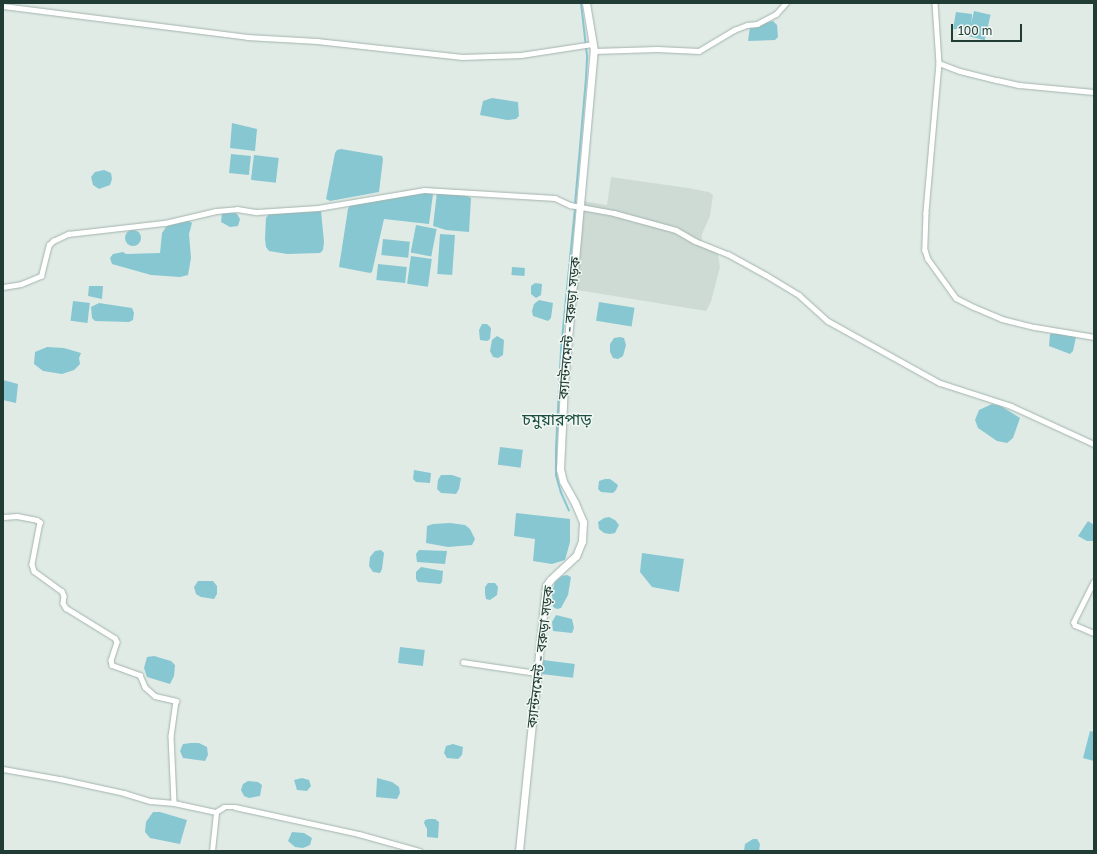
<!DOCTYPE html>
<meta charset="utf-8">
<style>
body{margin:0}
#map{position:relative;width:1097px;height:854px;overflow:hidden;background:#e0ebe6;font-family:"Golos Text","Noto Sans Bengali",sans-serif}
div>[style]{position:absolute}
.built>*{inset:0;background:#cedbd5}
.water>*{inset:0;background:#87c7d2;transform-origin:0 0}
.round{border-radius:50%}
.stream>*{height:1.5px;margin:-0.75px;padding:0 0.75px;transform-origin:0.75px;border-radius:0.75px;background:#87c7d2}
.roads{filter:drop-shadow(0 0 1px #a3b3ad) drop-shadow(0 0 1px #a3b3ad)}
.street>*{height:4.5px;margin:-2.25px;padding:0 2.25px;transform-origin:2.25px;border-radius:2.25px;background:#fff}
.secondary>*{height:7px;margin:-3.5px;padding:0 3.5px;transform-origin:3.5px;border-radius:3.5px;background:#fff}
span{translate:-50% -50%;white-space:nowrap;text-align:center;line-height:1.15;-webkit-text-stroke:3px #f1f8f4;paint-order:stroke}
.street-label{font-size:14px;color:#213c34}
.quarter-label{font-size:16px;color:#1c4e41}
.frame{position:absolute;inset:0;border:4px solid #213c34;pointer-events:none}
.scale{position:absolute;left:951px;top:24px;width:71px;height:18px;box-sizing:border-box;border:2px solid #213c34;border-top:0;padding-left:5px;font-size:12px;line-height:14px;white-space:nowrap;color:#213c34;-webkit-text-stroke:3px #f1f8f4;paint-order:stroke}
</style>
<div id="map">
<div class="built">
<i style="clip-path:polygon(611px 177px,688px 188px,709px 192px,713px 195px,710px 216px,702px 234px,701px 246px,718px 254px,720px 267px,711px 302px,706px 311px,577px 290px,579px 236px,583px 201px,607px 205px)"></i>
</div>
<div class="water">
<i style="left:974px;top:11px;width:17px;height:26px;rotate:13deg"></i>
<i style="clip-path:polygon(956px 12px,972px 14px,971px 30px,953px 29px)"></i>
<i style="clip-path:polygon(773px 21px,777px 25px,778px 37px,775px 40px,748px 41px,750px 27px)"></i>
<i style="clip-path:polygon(492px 98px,518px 102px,519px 116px,516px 119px,507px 120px,480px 115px,483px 101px)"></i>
<i style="clip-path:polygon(232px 123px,257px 129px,255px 151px,230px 148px)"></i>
<i style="clip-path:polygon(341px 149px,382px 156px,383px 159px,379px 192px,330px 201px,326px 199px,335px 153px,337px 150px)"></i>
<i style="left:231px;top:154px;width:20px;height:19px;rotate:6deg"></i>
<i style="left:254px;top:155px;width:25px;height:25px;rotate:7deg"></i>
<i style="clip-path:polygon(104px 170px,111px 173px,112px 179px,110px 185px,99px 189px,93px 185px,91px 177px,95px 172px)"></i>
<i style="clip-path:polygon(437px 192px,463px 194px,471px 198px,469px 232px,446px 230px,433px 226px)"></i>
<i style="clip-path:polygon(425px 193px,431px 193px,433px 194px,429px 224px,384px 219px,372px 272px,370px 273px,339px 267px,348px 209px,351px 203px)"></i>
<i style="clip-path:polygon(319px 209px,321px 211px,324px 242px,323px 250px,320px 253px,287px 254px,269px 251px,266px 247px,265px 239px,266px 218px,269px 214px,271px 212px)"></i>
<i style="clip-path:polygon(232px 212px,237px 214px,240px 219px,238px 226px,230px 227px,221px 222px,222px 213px)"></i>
<i style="clip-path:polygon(178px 221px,189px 221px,192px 223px,189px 234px,191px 258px,188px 275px,180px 277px,151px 275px,112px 264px,110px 258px,113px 254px,123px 252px,126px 254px,160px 253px,162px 233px,168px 224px)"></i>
<i style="left:416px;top:225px;width:21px;height:28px;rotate:11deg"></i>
<i class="round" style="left:125px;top:230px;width:16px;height:16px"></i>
<i style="left:440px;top:234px;width:15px;height:40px;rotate:4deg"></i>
<i style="left:383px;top:239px;width:27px;height:16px;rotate:6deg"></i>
<i style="left:411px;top:256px;width:21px;height:28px;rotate:8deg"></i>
<i style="left:378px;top:264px;width:29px;height:16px;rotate:6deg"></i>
<i style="left:512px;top:267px;width:13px;height:8px;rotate:4deg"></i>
<i style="clip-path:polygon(535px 283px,542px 284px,541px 295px,536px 298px,531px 294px,531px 286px)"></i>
<i style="clip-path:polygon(89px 286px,103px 286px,102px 299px,88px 296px)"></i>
<i style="clip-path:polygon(539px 300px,553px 303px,551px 318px,548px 321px,533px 316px,532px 311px,534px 304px)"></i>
<i style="left:73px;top:301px;width:17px;height:20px;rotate:7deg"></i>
<i style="left:599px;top:302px;width:36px;height:19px;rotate:9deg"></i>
<i style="clip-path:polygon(99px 303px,132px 308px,134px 313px,133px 320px,129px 322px,95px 321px,92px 318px,91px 307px)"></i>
<i style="clip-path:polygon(482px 324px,487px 324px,491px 328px,490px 339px,487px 341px,480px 340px,479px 330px)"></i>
<i style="clip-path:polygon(1064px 333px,1076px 337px,1073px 351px,1070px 354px,1049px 346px,1050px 334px)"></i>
<i style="clip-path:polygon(497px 336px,504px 340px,503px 355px,498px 358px,493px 357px,490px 351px,492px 340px)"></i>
<i style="clip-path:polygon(620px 337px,624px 338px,626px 345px,623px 356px,618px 359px,613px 358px,610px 352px,610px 344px,614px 338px)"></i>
<i style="clip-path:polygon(47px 347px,64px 348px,81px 353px,79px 358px,80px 364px,74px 370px,62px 374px,43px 371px,34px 364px,35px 352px)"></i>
<i style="clip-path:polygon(3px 380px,18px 384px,16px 403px,3px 400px)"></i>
<i style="clip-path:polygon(992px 404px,1001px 406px,1020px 418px,1013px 438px,1007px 443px,997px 441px,978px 428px,975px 420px,979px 410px)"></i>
<i style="left:500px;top:447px;width:23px;height:18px;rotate:7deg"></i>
<i style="clip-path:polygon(414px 470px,431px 473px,430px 483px,416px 482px,413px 479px)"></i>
<i style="clip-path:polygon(441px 475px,452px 475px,461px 478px,459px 489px,456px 494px,441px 493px,437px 489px,438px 480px)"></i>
<i style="clip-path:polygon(605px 479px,610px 479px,618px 485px,616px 490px,613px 493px,601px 492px,598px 489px,599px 481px)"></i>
<i style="clip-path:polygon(516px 513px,570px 519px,570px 542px,565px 560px,552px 564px,533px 561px,535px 539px,514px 536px)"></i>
<i style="clip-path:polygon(609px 517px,615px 520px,619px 525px,615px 533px,610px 534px,604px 533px,599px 529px,598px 522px,604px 518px)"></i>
<i style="clip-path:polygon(1088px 521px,1094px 525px,1094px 541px,1087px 541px,1078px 536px)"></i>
<i style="clip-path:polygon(450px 523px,465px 525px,470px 529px,475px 539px,472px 545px,448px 547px,426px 543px,427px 526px,433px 524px)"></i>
<i style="clip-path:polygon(381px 550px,384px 553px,382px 569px,380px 573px,373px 572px,369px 566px,370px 557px,375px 551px)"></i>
<i style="clip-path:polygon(419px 550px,447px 551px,445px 564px,417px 562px,416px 554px)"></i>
<i style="clip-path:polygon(642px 553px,684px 559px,679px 592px,652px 587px,640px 572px)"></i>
<i style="clip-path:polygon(421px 567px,443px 571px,442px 582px,440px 584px,418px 582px,416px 579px,416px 572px)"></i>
<i style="clip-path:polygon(567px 575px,571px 577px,568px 595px,561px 608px,557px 609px,553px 607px,552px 592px,555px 582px,562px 576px)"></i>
<i style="clip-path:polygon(198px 581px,213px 581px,217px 586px,217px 594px,214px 599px,201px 597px,196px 594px,194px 587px)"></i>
<i style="clip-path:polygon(488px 583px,495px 583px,498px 587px,497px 595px,490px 600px,486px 599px,485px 594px,485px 587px)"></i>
<i style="clip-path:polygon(556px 615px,572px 619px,574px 628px,572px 633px,553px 631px,552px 622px)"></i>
<i style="left:400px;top:647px;width:25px;height:16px;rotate:7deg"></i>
<i style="clip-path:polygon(154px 656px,171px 661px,175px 665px,174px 676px,170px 684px,147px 677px,144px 668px,147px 657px)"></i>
<i style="left:543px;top:660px;width:32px;height:14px;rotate:7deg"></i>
<i style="clip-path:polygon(1090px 731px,1094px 732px,1094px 761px,1083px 758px)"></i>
<i style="clip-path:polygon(191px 743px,199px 743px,207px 747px,208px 755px,205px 761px,183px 758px,180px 751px,183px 744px)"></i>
<i style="clip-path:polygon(453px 744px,463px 747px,462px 755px,458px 759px,447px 758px,444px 753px,446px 746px)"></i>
<i style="clip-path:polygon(302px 778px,309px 780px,311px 786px,307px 791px,297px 790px,294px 780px)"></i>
<i style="clip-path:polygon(377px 778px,392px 782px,399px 787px,400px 793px,397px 799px,376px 797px)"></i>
<i style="clip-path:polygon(248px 781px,258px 782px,262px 785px,260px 796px,249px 798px,244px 796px,241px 790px,243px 784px)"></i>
<i style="clip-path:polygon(153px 812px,160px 812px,187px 820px,180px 844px,150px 838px,145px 832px,146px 822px)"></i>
<i style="clip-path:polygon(429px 819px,435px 819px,439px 822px,438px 838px,427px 837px,427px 829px,424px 823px,425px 820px)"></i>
<i style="clip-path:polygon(292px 832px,304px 833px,312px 838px,310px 845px,303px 848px,295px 847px,288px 841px)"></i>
<i style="clip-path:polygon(753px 839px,757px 839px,760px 844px,759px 851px,744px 851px,745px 844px)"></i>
</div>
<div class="stream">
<i style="left:575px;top:204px;width:126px;rotate:-85deg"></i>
<i style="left:586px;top:78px;width:22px;rotate:-87deg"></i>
<i style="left:587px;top:56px;width:53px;rotate:-96.5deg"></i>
<i style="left:569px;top:511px;width:20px;rotate:-114deg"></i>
<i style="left:561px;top:493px;width:18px;rotate:-106deg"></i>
<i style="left:556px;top:476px;width:27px;rotate:-90deg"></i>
<i style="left:556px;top:449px;width:100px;rotate:-87.1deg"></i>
<i style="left:561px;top:349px;width:142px;rotate:-84.3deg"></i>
</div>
<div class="roads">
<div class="street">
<i style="left:935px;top:3px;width:60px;rotate:86.2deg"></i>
<i style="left:939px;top:63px;width:151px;rotate:95deg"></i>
<i style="left:926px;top:213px;width:37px;rotate:92deg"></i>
<i style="left:925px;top:250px;width:9px;rotate:72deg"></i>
<i style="left:928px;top:259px;width:48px;rotate:54.3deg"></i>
<i style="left:956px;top:298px;width:20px;rotate:27deg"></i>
<i style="left:974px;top:307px;width:30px;rotate:23deg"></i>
<i style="left:1002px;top:319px;width:34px;rotate:14deg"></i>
<i style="left:1035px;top:327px;width:60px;rotate:9.6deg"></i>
<i style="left:3px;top:6px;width:246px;rotate:7.2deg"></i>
<i style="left:247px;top:37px;width:70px;rotate:3.3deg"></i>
<i style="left:317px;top:41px;width:146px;rotate:6.3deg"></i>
<i style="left:462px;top:57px;width:59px;rotate:-1.9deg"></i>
<i style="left:521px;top:55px;width:73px;rotate:-8.7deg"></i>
<i style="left:594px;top:51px;width:63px;rotate:-1.8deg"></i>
<i style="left:657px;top:49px;width:42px;rotate:2.7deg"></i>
<i style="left:699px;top:51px;width:41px;rotate:-31deg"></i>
<i style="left:734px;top:30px;width:14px;rotate:-21deg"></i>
<i style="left:747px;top:25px;width:10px;rotate:-6deg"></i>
<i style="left:757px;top:24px;width:21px;rotate:-28deg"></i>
<i style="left:776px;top:14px;width:15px;rotate:-48deg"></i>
<i style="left:939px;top:63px;width:22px;rotate:21deg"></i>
<i style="left:960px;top:71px;width:38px;rotate:14deg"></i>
<i style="left:997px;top:80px;width:23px;rotate:13deg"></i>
<i style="left:1019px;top:85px;width:75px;rotate:5.3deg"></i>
<i style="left:3px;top:287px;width:18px;rotate:-9deg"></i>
<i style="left:21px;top:284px;width:22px;rotate:-22deg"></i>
<i style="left:41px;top:276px;width:32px;rotate:-76deg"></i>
<i style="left:49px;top:245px;width:6px;rotate:-45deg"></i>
<i style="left:53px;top:241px;width:17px;rotate:-25deg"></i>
<i style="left:68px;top:234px;width:98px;rotate:-6.5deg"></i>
<i style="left:165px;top:223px;width:52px;rotate:-13.2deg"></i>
<i style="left:216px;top:211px;width:21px;rotate:-5deg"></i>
<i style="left:237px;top:209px;width:20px;rotate:9deg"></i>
<i style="left:257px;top:212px;width:61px;rotate:-3.8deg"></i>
<i style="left:318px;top:208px;width:108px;rotate:-9.6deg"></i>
<i style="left:424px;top:190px;width:131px;rotate:3.5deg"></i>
<i style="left:555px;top:198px;width:17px;rotate:25deg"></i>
<i style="left:570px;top:205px;width:45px;rotate:10.3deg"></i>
<i style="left:614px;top:213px;width:64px;rotate:15.3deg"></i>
<i style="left:676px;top:230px;width:22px;rotate:30deg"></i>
<i style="left:695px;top:241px;width:35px;rotate:22deg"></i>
<i style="left:728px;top:254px;width:43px;rotate:28.9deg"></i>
<i style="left:766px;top:275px;width:39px;rotate:31deg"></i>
<i style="left:799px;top:295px;width:39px;rotate:42deg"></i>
<i style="left:828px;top:321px;width:128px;rotate:29deg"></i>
<i style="left:940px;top:383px;width:75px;rotate:17.9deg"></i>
<i style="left:1011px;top:406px;width:91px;rotate:24.6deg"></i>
<i style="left:3px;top:517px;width:14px;rotate:-4deg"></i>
<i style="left:17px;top:516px;width:20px;rotate:11deg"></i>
<i style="left:37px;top:520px;width:4px;rotate:34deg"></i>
<i style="left:40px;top:522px;width:43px;rotate:100.8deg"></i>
<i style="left:32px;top:564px;width:7px;rotate:74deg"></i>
<i style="left:34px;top:571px;width:34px;rotate:36deg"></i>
<i style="left:62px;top:591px;width:5px;rotate:68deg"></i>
<i style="left:64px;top:596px;width:7px;rotate:98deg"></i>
<i style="left:63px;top:603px;width:6px;rotate:59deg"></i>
<i style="left:66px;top:608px;width:57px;rotate:31.5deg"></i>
<i style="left:115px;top:638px;width:4px;rotate:63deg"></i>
<i style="left:117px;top:642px;width:19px;rotate:108deg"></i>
<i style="left:111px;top:660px;width:5px;rotate:79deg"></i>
<i style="left:112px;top:665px;width:30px;rotate:20deg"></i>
<i style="left:140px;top:675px;width:13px;rotate:67deg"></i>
<i style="left:145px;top:687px;width:13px;rotate:42deg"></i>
<i style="left:155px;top:696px;width:22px;rotate:13deg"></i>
<i style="left:176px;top:701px;width:35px;rotate:98deg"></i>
<i style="left:171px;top:736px;width:67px;rotate:87.4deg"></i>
<i style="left:1094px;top:582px;width:45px;rotate:116.6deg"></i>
<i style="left:1074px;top:622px;width:3px;rotate:72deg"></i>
<i style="left:1075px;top:625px;width:21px;rotate:23deg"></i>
<i style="left:463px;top:662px;width:75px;rotate:8.5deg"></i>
<i style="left:3px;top:769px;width:58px;rotate:10deg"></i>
<i style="left:60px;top:779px;width:66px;rotate:12.3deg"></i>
<i style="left:124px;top:793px;width:28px;rotate:17deg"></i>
<i style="left:151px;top:801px;width:23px;rotate:5deg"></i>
<i style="left:174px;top:803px;width:43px;rotate:12.1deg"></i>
<i style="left:216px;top:812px;width:9px;rotate:-32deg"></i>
<i style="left:224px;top:807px;width:11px"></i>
<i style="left:235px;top:807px;width:127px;rotate:12.3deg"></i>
<i style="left:359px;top:834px;width:63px;rotate:15.6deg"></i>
<i style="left:212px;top:851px;width:39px;rotate:-84deg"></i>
</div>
<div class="secondary">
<i style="left:519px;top:851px;width:266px;rotate:-84.2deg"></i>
<i style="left:546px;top:586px;width:7px;rotate:-56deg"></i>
<i style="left:550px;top:580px;width:35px;rotate:-43deg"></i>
<i style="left:576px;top:556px;width:16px;rotate:-68deg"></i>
<i style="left:582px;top:541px;width:19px;rotate:-87deg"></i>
<i style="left:583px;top:522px;width:21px;rotate:-113deg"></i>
<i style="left:575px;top:503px;width:25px;rotate:-119deg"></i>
<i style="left:563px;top:481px;width:12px;rotate:-104deg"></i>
<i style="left:560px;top:469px;width:85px;rotate:-87.3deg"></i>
<i style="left:564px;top:384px;width:334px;rotate:-84.9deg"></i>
<i style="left:594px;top:51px;width:49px;rotate:-99.5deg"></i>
</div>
</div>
<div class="street-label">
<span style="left:569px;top:328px;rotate:-85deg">ক্যান্টনমেন্ট - বরুড়া সড়ক</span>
<span style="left:540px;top:657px;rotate:-83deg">ক্যান্টনমেন্ট - বরুড়া সড়ক</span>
</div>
<div class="quarter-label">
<span style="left:557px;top:419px">চমুয়ারপাড়</span>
</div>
<div class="frame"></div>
<div class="scale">100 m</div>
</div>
